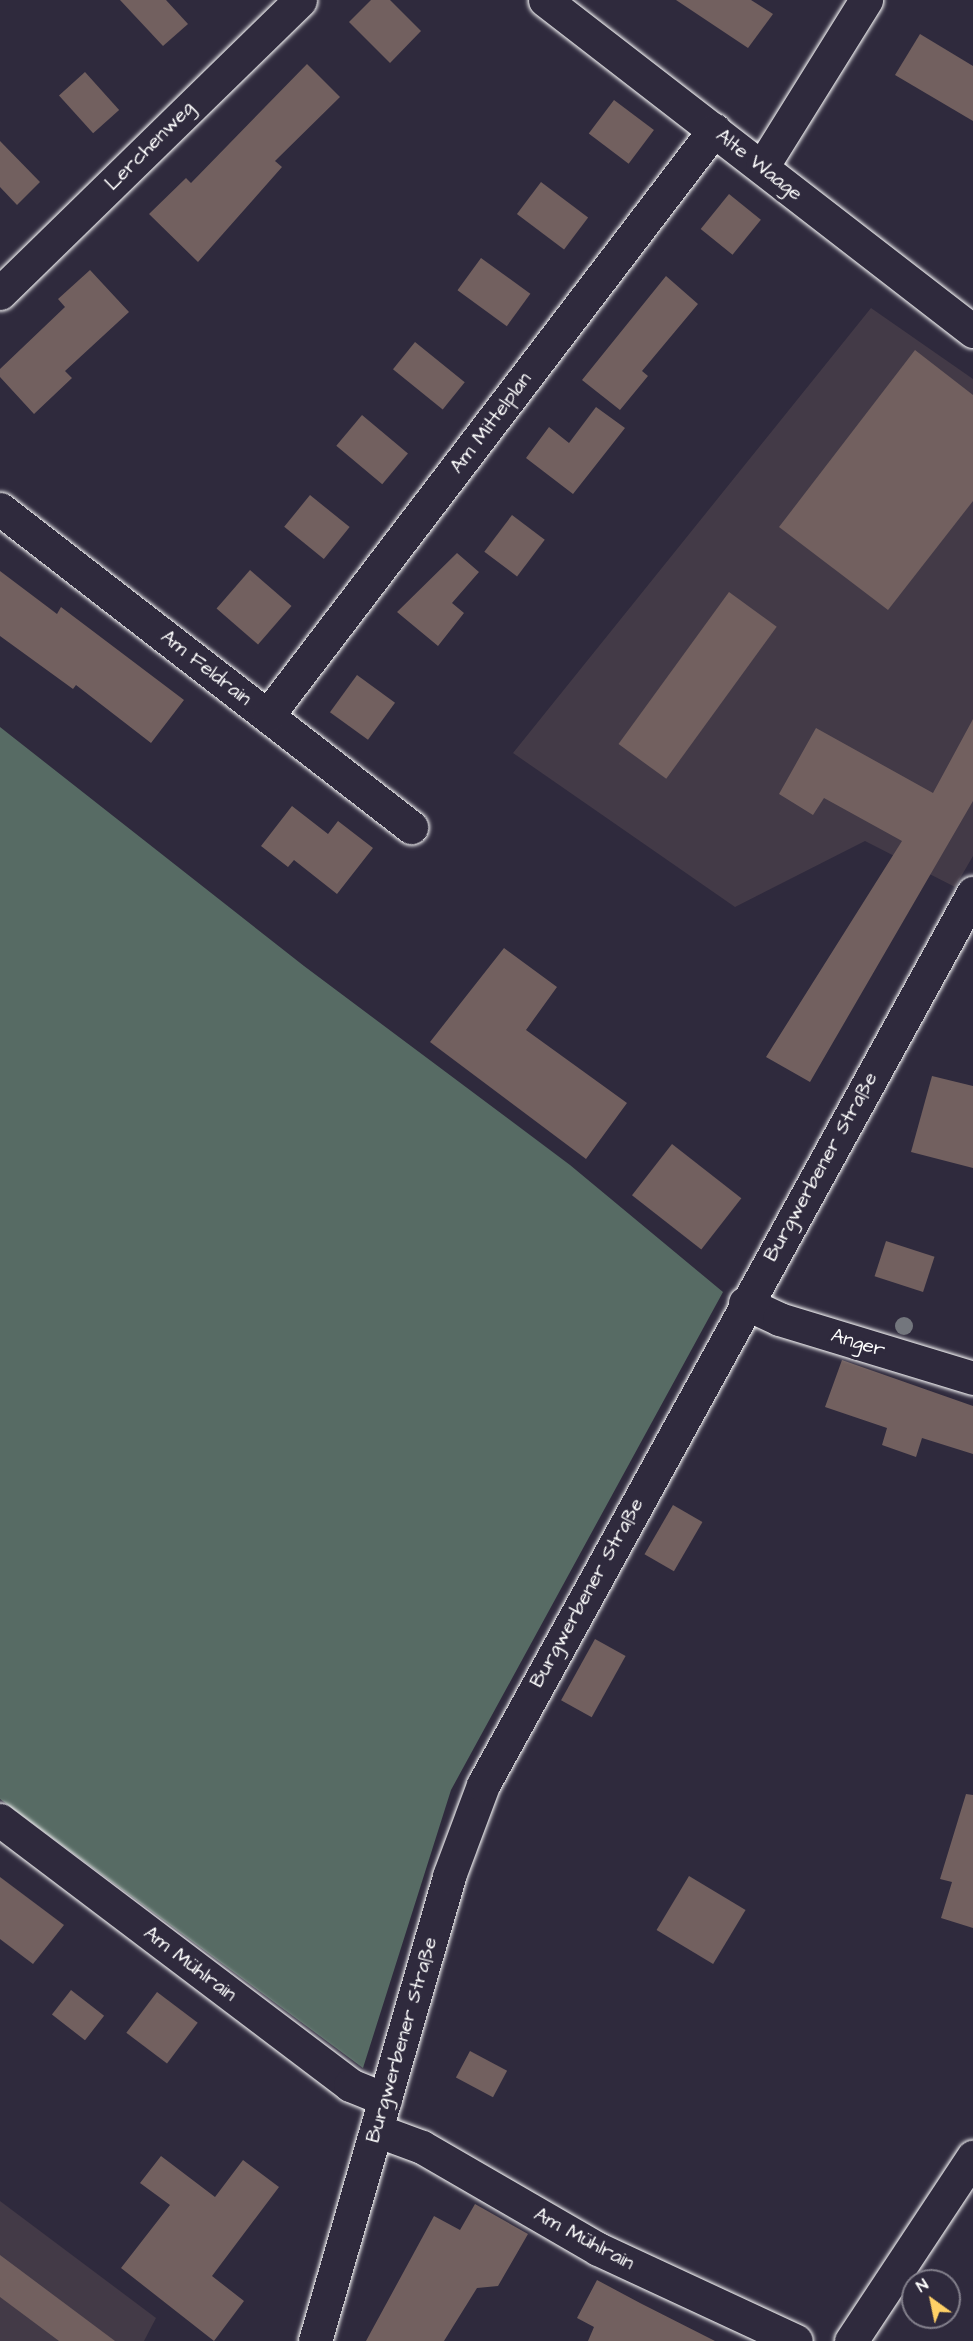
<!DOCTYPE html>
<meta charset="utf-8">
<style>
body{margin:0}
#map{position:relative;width:973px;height:2341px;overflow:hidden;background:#2f2a3d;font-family:"Architects Daughter",sans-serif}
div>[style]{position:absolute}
.built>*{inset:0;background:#433a47}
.green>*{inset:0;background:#576b64}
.building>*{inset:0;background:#72605f;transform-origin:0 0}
.roads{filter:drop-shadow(0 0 2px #fff) drop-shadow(0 0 2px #fff)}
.street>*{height:33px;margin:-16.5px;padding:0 16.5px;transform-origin:16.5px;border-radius:16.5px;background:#2f2a3d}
.secondary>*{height:33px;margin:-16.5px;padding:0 16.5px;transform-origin:16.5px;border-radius:16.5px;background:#2f2a3d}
.trees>*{width:18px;height:18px;margin:-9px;border-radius:50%;background:#73767d}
span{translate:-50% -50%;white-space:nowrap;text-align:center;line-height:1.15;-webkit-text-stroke:6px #2f2a3d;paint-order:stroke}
.street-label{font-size:20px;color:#fff}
.north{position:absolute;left:901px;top:2269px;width:60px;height:60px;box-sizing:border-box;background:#2f2a3d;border:2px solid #827f8b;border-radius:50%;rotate:327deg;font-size:16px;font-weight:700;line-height:24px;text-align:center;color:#fff}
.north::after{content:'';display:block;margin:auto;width:21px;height:27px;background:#ffd166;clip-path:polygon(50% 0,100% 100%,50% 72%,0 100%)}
</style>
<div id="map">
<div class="built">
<i style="clip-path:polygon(871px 308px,973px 379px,973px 856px,955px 887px,865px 841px,735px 907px,513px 753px)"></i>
<i style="clip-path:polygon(0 2201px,156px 2318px,144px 2341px,0 2341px)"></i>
</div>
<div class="green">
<i style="clip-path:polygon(0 727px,304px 966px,570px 1165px,723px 1292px,451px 1790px,363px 2068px,0 1799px)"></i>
</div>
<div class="building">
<i style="clip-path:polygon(120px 0,166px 0,188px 24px,163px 46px)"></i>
<i style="clip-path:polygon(371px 0,390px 0,421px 31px,390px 63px,349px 22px)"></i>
<i style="clip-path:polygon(676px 0,751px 0,773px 14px,748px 48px)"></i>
<i style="clip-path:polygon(920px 34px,973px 66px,973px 121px,895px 75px)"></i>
<i style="clip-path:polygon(307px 64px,340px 97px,275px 161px,282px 167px,198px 262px,149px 214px,186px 178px,191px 183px)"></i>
<i style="left:85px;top:72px;width:51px;height:35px;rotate:48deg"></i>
<i style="left:614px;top:100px;width:50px;height:42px;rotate:37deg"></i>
<i style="clip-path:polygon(0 141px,40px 182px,17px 205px,0 187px)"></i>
<i style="left:541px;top:182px;width:59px;height:40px;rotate:37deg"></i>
<i style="left:729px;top:194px;width:41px;height:45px;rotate:39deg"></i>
<i style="left:481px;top:258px;width:61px;height:40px;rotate:36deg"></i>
<i style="clip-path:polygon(90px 270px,129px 312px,65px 371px,72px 378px,34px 414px,0 377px,0 369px,65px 307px,58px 299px)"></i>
<i style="clip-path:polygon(666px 276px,698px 304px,642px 371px,648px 376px,620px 410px,582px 380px)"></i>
<i style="left:415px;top:342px;width:64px;height:35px;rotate:39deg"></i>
<i style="clip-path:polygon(915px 350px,973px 395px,973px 501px,888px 610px,779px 527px)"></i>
<i style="clip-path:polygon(596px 407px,625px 428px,573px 494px,526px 458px,549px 427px,569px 443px)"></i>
<i style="left:362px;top:415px;width:60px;height:40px;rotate:40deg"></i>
<i style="left:310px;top:495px;width:51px;height:41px;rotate:39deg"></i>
<i style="left:512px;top:515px;width:41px;height:46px;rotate:37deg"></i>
<i style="clip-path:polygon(457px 553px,479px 572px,452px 603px,464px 613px,438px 646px,397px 612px)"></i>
<i style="left:250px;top:570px;width:55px;height:51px;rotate:41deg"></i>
<i style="clip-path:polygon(0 571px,57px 614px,61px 607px,184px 700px,151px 743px,76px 685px,73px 689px,0 636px)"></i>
<i style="left:729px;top:592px;width:59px;height:188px;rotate:36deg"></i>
<i style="left:357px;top:675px;width:47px;height:46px;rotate:36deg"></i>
<i style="clip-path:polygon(973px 719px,973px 801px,810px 1082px,766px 1057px,902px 841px,824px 798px,813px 815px,779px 794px,816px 728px,933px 793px)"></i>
<i style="clip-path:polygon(292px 806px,328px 834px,338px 821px,373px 848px,337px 894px,294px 860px,288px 867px,261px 846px)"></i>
<i style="clip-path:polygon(504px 948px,557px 987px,526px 1030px,627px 1103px,586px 1159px,430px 1042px)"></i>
<i style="clip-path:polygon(932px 1076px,973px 1086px,973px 1168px,911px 1152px)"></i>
<i style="left:672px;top:1144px;width:88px;height:65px;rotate:38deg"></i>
<i style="left:886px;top:1241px;width:51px;height:37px;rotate:18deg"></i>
<i style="clip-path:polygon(842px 1360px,973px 1406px,973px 1454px,922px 1438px,916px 1457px,882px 1445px,887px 1428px,825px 1407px)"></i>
<i style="left:673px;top:1505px;width:34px;height:57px;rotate:30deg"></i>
<i style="left:595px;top:1639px;width:35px;height:70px;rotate:29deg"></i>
<i style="clip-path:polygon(966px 1794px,973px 1795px,973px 1928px,941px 1918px,952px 1882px,940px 1879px)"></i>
<i style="left:689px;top:1876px;width:66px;height:63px;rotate:31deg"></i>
<i style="clip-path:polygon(0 1877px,64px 1925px,33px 1964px,0 1939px)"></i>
<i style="left:71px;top:1990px;width:42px;height:31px;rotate:38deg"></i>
<i style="left:157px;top:1992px;width:51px;height:51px;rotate:37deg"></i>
<i style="left:470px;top:2051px;width:42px;height:30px;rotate:28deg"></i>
<i style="clip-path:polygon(161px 2156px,215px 2197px,243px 2160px,279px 2187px,212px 2276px,244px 2301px,214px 2341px,121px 2268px,170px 2205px,140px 2183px)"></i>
<i style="clip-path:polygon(475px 2204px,528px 2234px,498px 2286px,477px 2288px,444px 2341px,366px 2341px,434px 2216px,460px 2230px)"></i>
<i style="clip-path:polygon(0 2255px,115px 2341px,59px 2341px,0 2297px)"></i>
<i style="clip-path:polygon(597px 2280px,640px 2303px,715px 2341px,588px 2341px,594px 2327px,577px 2318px)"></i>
</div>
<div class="roads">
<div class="street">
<i style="left:545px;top:0;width:541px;rotate:37.72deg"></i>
<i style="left:762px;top:167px;width:197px;rotate:-58.1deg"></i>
<i style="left:0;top:293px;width:419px;rotate:-44.3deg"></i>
<i style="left:0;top:509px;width:520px;rotate:37.73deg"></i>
<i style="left:268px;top:715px;width:736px;rotate:-52.68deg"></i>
<i style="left:745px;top:1303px;width:38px;rotate:25deg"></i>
<i style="left:779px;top:1319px;width:203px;rotate:16.9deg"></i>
<i style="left:0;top:1820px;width:439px;rotate:37.1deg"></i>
<i style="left:350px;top:2085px;width:38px;rotate:22deg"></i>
<i style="left:376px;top:2130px;width:49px;rotate:20.3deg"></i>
<i style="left:422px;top:2147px;width:203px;rotate:30.1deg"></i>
<i style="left:598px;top:2249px;width:218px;rotate:24.9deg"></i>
<i style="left:851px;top:2341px;width:221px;rotate:-56.5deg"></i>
</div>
<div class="secondary">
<i style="left:315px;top:2341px;width:484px;rotate:-73.9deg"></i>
<i style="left:449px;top:1876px;width:97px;rotate:-69.5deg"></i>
<i style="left:483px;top:1785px;width:1018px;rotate:-61.22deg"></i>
</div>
</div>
<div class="trees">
<i style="left:904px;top:1326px"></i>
</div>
<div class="street-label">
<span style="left:150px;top:146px;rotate:-45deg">Lerchenweg</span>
<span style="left:759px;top:165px;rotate:38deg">Alte Waage</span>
<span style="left:491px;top:423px;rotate:-53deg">Am Mittelplan</span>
<span style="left:206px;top:668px;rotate:38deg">Am Feldrain</span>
<span style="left:821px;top:1167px;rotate:-61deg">Burgwerbener Straße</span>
<span style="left:858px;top:1343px;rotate:17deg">Anger</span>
<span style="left:587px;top:1593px;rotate:-61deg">Burgwerbener Straße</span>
<span style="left:190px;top:1964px;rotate:37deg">Am Mühlrain</span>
<span style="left:402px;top:2040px;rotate:-74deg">Burgwerbener Straße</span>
<span style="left:584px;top:2239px;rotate:28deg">Am Mühlrain</span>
</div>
<div class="north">N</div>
</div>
